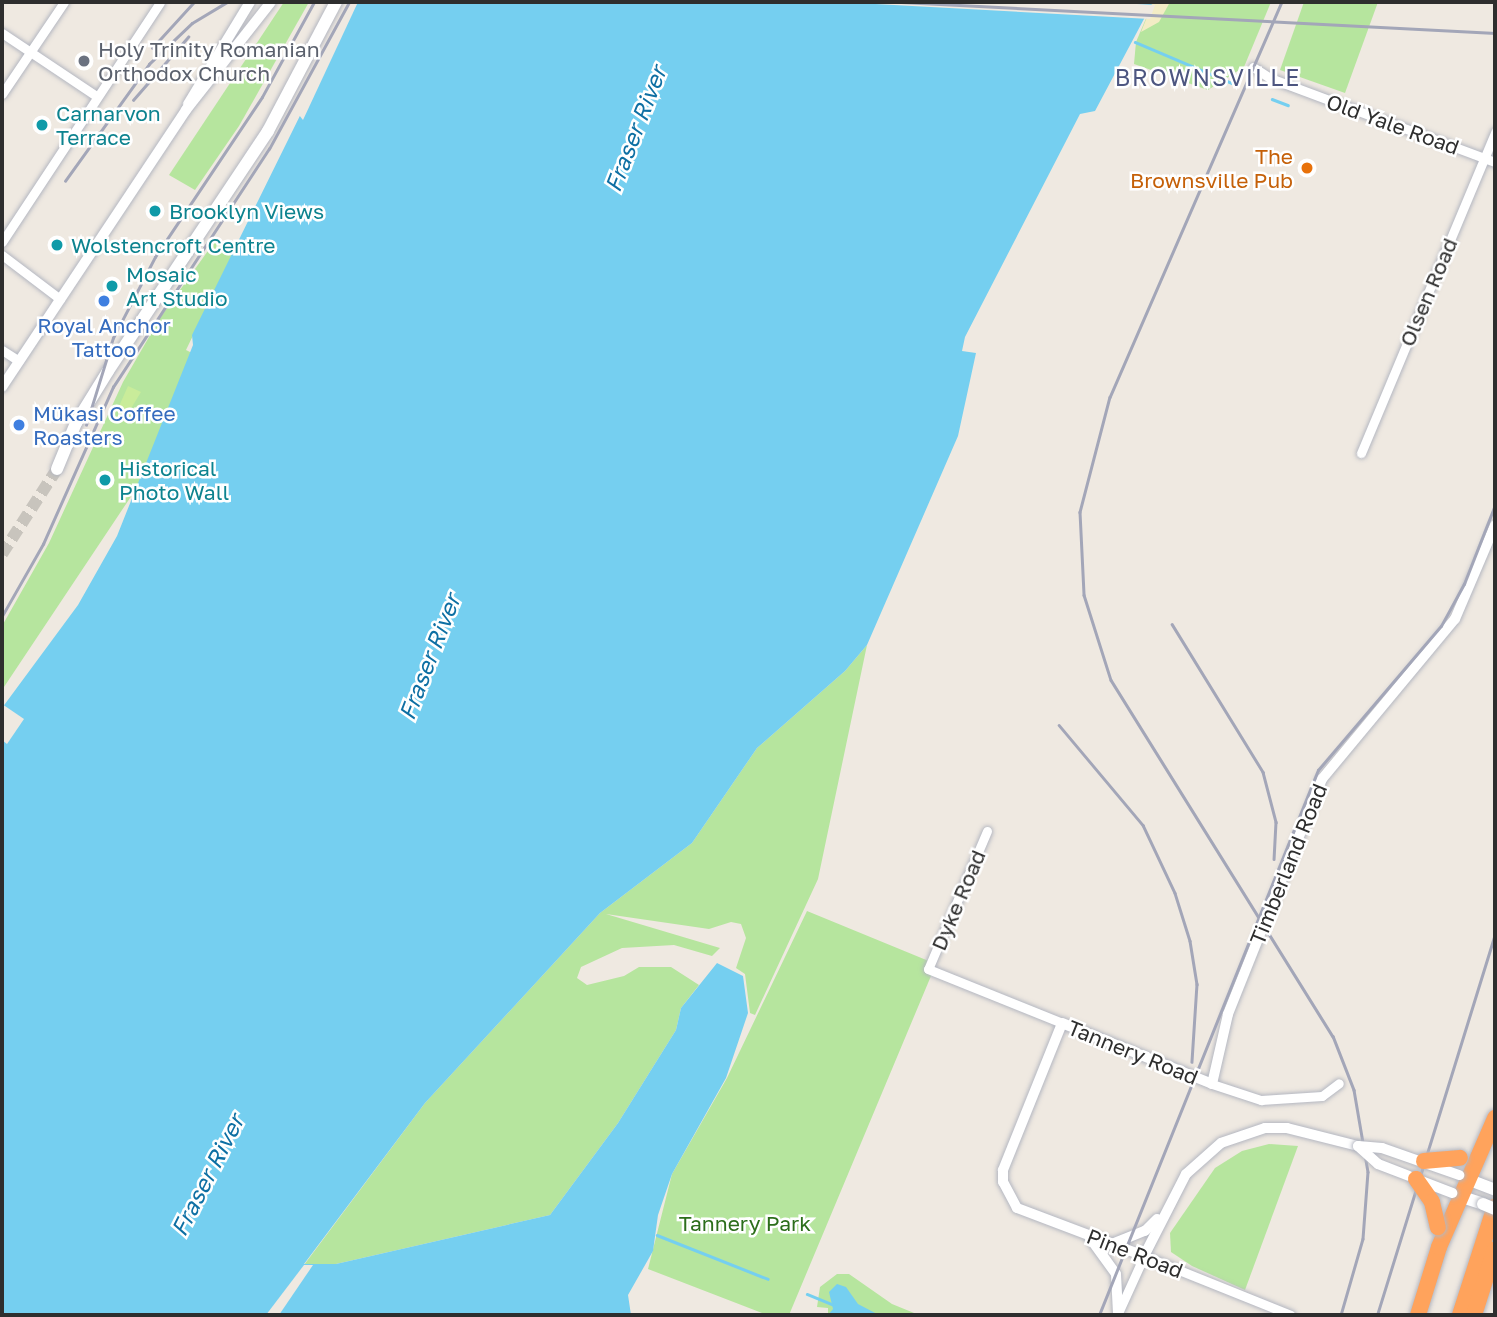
<!DOCTYPE html>
<meta charset="utf-8">
<style>
body{margin:0}
#map{position:relative;width:1497px;height:1317px;overflow:hidden;background:#efe9e1;font-family:"Golos Text",sans-serif}
div>[style]{position:absolute}
.green>*{inset:0;background:#b6e59e}
.sand>*{inset:0;background:#f3ecc5}
.pitch>*{inset:0;background:#c9ec9a}
.water>*{inset:0;background:#75cff0}
.pier>*{inset:0;background:#efe9e1}
.stream>*{height:2.5px;margin:-1.25px;padding:0 1.25px;transform-origin:1.25px;border-radius:1.25px;background:#75cff0}
.secondary-tunnel>*{height:12px;margin-top:-6px;transform-origin:0;background:repeating-linear-gradient(90deg,#c8c4bd 0 12px,transparent 0 18px)}
.roads{filter:drop-shadow(0 0 2px #b4b7c1) drop-shadow(0 0 2px #b4b7c1)}
.minor>*{height:9px;margin:-4.5px;padding:0 4.5px;transform-origin:4.5px;border-radius:4.5px;background:#fff}
.tertiary>*{height:10px;margin:-5px;padding:0 5px;transform-origin:5px;border-radius:5px;background:#fff}
.secondary>*{height:12px;margin:-6px;padding:0 6px;transform-origin:6px;border-radius:6px;background:#fff}
.motorway>*{height:16px;margin:-8px;padding:0 8px;transform-origin:8px;border-radius:8px;background:#ffa35c}
.rail>*{height:2.5px;margin:-1.25px;padding:0 1.25px;transform-origin:1.25px;border-radius:1.25px;background:#a3a6b8}
.bridges{filter:drop-shadow(0 0 2px #b4b7c1) drop-shadow(0 0 2px #b4b7c1)}
.tertiary-bridge>*{height:10px;margin:-5px;padding:0 5px;transform-origin:5px;border-radius:5px;background:#fff}
.secondary-bridge>*{height:12px;margin:-6px;padding:0 6px;transform-origin:6px;border-radius:6px;background:#fff}
.motorway-bridge>*{height:16px;margin:-8px;padding:0 8px;transform-origin:8px;border-radius:8px;background:#ffa35c}
.dots>*{width:19px;height:19px;translate:-50% -50%;box-sizing:border-box;border:4px solid #fff;border-radius:50%}
span{translate:-50% -50%;white-space:nowrap;text-align:center;line-height:1.15;-webkit-text-stroke:5px #fff;paint-order:stroke}
.worship-label{font-size:21px;color:#5b616d}
.left{translate:0 -50%;text-align:left}
.culture-label{font-size:21px;color:#0d838f}
.street-label{font-size:21px;color:#2e2e2e}
.food-label{font-size:21px;color:#c56008}
.right{translate:-100% -50%;text-align:right}
.shop-label{font-size:21px;color:#366cbe}
.park-label{font-size:21px;color:#2c6e1b}
.neighbourhood-label{font-size:23px;color:#4d5680;letter-spacing:2px}
.water-label{font-size:23px;color:#0d6fa3;font-style:italic}
.frame{position:absolute;inset:0;border:4px solid #2e2e2e;pointer-events:none}
</style>
<div id="map">
<div class="green">
<i style="clip-path:polygon(284px 2px,309px 2px,239px 126px,195px 190px,169px 175px)"></i>
<i style="clip-path:polygon(1153px 2px,1271px 2px,1244px 67px,1208px 90px,1134px 64px,1136px 42px)"></i>
<i style="clip-path:polygon(1304px 2px,1378px 2px,1345px 93px,1280px 70px)"></i>
<i style="clip-path:polygon(215px 241px,234px 251px,186px 350px,218px 366px,2px 690px,2px 626px,49px 543px,123px 382px,160px 318px)"></i>
<i style="clip-path:polygon(867px 645px,818px 879px,755px 1015px,750px 1013px,745px 974px,736px 968px,746px 938px,741px 924px,731px 922px,709px 929px,606px 914px,720px 948px,712px 956px,674px 945px,622px 948px,581px 967px,577px 978px,587px 985px,624px 976px,639px 967px,671px 967px,699px 985px,681px 1008px,676px 1030px,618px 1123px,550px 1215px,336px 1264px,304px 1265px,425px 1103px,600px 913px,692px 843px,757px 748px,845px 671px)"></i>
<i style="clip-path:polygon(807px 911px,936px 964px,789px 1315px,767px 1315px,648px 1269px,672px 1174px,727px 1078px)"></i>
<i style="clip-path:polygon(1269px 1144px,1298px 1146px,1245px 1290px,1192px 1266px,1171px 1252px,1170px 1233px,1215px 1168px,1242px 1151px)"></i>
<i style="clip-path:polygon(837px 1274px,849px 1274px,892px 1304px,919px 1315px,828px 1315px,828px 1308px,817px 1307px,820px 1287px)"></i>
</div>
<div class="sand">
<i style="clip-path:polygon(1153px 2px,1170px 2px,1159px 22px,1141px 32px)"></i>
</div>
<div class="pitch">
<i style="clip-path:polygon(128px 386px,141px 392px,127px 415px,117px 411px)"></i>
</div>
<div class="water">
<i style="clip-path:polygon(356px 2px,1153px 2px,1095px 111px,1080px 114px,965px 337px,962px 351px,976px 353px,958px 436px,867px 645px,845px 671px,757px 748px,692px 843px,600px 913px,425px 1103px,304px 1264px,336px 1264px,550px 1215px,618px 1123px,676px 1030px,681px 1008px,717px 963px,743px 976px,748px 1013px,726px 1078px,672px 1174px,658px 1215px,653px 1251px,628px 1295px,631px 1315px,2px 1315px,2px 708px,78px 605px,117px 536px,193px 345px,192px 335px)"></i>
<i style="clip-path:polygon(837px 1284px,846px 1287px,858px 1304px,879px 1315px,828px 1315px,833px 1309px,829px 1292px)"></i>
</div>
<div class="pier">
<i style="clip-path:polygon(353px 2px,358px 2px,303px 120px,299px 115px)"></i>
<i style="clip-path:polygon(839px 2px,1101px 2px,1155px 5px,1150px 19px)"></i>
<i style="clip-path:polygon(2px 704px,24px 719px,7px 744px,2px 740px)"></i>
<i style="clip-path:polygon(304px 1265px,313px 1265px,279px 1315px,266px 1315px)"></i>
</div>
<div class="stream">
<i style="left:1135px;top:42px;width:105px;rotate:22.9deg"></i>
<i style="left:1272px;top:99px;width:17px;rotate:21deg"></i>
<i style="left:657px;top:1235px;width:119px;rotate:21.6deg"></i>
<i style="left:807px;top:1294px;width:29px;rotate:22deg"></i>
</div>
<div class="secondary-tunnel">
<i style="left:2px;top:554px;width:101px;rotate:-57.1deg"></i>
</div>
<div class="roads">
<div class="minor">
<i style="left:2px;top:33px;width:113px;rotate:33.8deg"></i>
<i style="left:1253px;top:67px;width:20px;rotate:33deg"></i>
<i style="left:1270px;top:78px;width:240px;rotate:20.5deg"></i>
<i style="left:2px;top:94px;width:111px;rotate:-56deg"></i>
<i style="left:2px;top:242px;width:287px;rotate:-56.6deg"></i>
<i style="left:2px;top:255px;width:73px;rotate:37.2deg"></i>
<i style="left:2px;top:350px;width:20px;rotate:33deg"></i>
<i style="left:1361px;top:453px;width:348px;rotate:-67.3deg"></i>
<i style="left:987px;top:831px;width:150px;rotate:113.1deg"></i>
<i style="left:928px;top:969px;width:144px;rotate:21.9deg"></i>
<i style="left:1212px;top:1084px;width:52px;rotate:18.1deg"></i>
<i style="left:1261px;top:1100px;width:61px;rotate:-3.8deg"></i>
<i style="left:1322px;top:1096px;width:21px;rotate:-37deg"></i>
<i style="left:1119px;top:1311px;width:60px;rotate:-65.6deg"></i>
<i style="left:1144px;top:1256px;width:158px;rotate:21.9deg"></i>
</div>
<div class="tertiary">
<i style="left:188px;top:104px;width:119px;rotate:-58.7deg"></i>
<i style="left:2px;top:387px;width:333px;rotate:-56.4deg"></i>
<i style="left:186px;top:110px;width:137px;rotate:-51.8deg"></i>
<i style="left:1358px;top:1146px;width:73px;rotate:-165.8deg"></i>
<i style="left:1287px;top:1128px;width:22px;rotate:180deg"></i>
<i style="left:1265px;top:1128px;width:46px;rotate:161.2deg"></i>
<i style="left:1221px;top:1143px;width:47px;rotate:138.5deg"></i>
<i style="left:1186px;top:1174px;width:92px;rotate:117.1deg"></i>
<i style="left:1144px;top:1256px;width:136px;rotate:-159.3deg"></i>
<i style="left:1017px;top:1208px;width:30px;rotate:-118deg"></i>
<i style="left:1003px;top:1182px;width:12px;rotate:-90deg"></i>
<i style="left:1003px;top:1170px;width:158px;rotate:-68.1deg"></i>
<i style="left:1062px;top:1023px;width:162px;rotate:22.1deg"></i>
<i style="left:1212px;top:1084px;width:72px;rotate:-77.1deg"></i>
<i style="left:1228px;top:1014px;width:253px;rotate:-68.2deg"></i>
<i style="left:1322px;top:779px;width:208px;rotate:-50.3deg"></i>
<i style="left:1455px;top:619px;width:102px;rotate:-66.9deg"></i>
<i style="left:1090px;top:1238px;width:44px;rotate:54.2deg"></i>
<i style="left:1116px;top:1274px;width:40px;rotate:87.1deg"></i>
<i style="left:1112px;top:1244px;width:35px;rotate:-22deg"></i>
<i style="left:1145px;top:1231px;width:17px;rotate:-45deg"></i>
</div>
<div class="secondary">
<i style="left:57px;top:469px;width:50px;rotate:-67.6deg"></i>
<i style="left:76px;top:423px;width:61px;rotate:-58.4deg"></i>
<i style="left:108px;top:371px;width:288px;rotate:-56.3deg"></i>
<i style="left:268px;top:131px;width:146px;rotate:-62.2deg"></i>
<i style="left:1467px;top:1179px;width:30px;rotate:21deg"></i>
<i style="left:1459px;top:1196px;width:25px;rotate:18deg"></i>
</div>
<div class="motorway">
<i style="left:1418px;top:1315px;width:71px;rotate:-72.8deg"></i>
<i style="left:1439px;top:1247px;width:141px;rotate:-66.5deg"></i>
<i style="left:1460px;top:1315px;width:114px;rotate:-72.2deg"></i>
<i style="left:1474px;top:1315px;width:69px;rotate:-72.3deg"></i>
</div>
</div>
<div class="rail">
<i style="left:901px;top:2px;width:595px;rotate:2.99deg"></i>
<i style="left:1282px;top:2px;width:431px;rotate:113.5deg"></i>
<i style="left:1110px;top:397px;width:119px;rotate:104.6deg"></i>
<i style="left:1080px;top:512px;width:83px;rotate:87.2deg"></i>
<i style="left:1084px;top:595px;width:89px;rotate:72.4deg"></i>
<i style="left:1111px;top:680px;width:420px;rotate:58.1deg"></i>
<i style="left:1333px;top:1036px;width:58px;rotate:68.7deg"></i>
<i style="left:1354px;top:1090px;width:83px;rotate:80.3deg"></i>
<i style="left:1368px;top:1172px;width:67px;rotate:94.3deg"></i>
<i style="left:1363px;top:1239px;width:79px;rotate:106.1deg"></i>
<i style="left:152px;top:48px;width:62px;rotate:-47.6deg"></i>
<i style="left:133px;top:100px;width:84px;rotate:-48.9deg"></i>
<i style="left:65px;top:181px;width:144px;rotate:-54.3deg"></i>
<i style="left:149px;top:64px;width:59px;rotate:-43.6deg"></i>
<i style="left:192px;top:23px;width:41px;rotate:-31deg"></i>
<i style="left:86px;top:425px;width:91px;rotate:-72.8deg"></i>
<i style="left:113px;top:338px;width:91px;rotate:-62.6deg"></i>
<i style="left:155px;top:257px;width:192px;rotate:-56.2deg"></i>
<i style="left:262px;top:97px;width:108px;rotate:-61.3deg"></i>
<i style="left:2px;top:616px;width:83px;rotate:-60.3deg"></i>
<i style="left:43px;top:544px;width:172px;rotate:-66deg"></i>
<i style="left:113px;top:387px;width:285px;rotate:-56.8deg"></i>
<i style="left:269px;top:149px;width:167px;rotate:-61.4deg"></i>
<i style="left:1172px;top:624px;width:174px;rotate:58.4deg"></i>
<i style="left:1263px;top:772px;width:52px;rotate:75.4deg"></i>
<i style="left:1276px;top:822px;width:37px;rotate:93deg"></i>
<i style="left:1059px;top:725px;width:131px;rotate:50deg"></i>
<i style="left:1143px;top:825px;width:75px;rotate:64.8deg"></i>
<i style="left:1175px;top:893px;width:50px;rotate:72.6deg"></i>
<i style="left:1190px;top:941px;width:44px;rotate:80.8deg"></i>
<i style="left:1197px;top:984px;width:78px;rotate:93.7deg"></i>
<i style="left:1099px;top:1315px;width:587px;rotate:-68.11deg"></i>
<i style="left:1318px;top:770px;width:189px;rotate:-49.5deg"></i>
<i style="left:1441px;top:626px;width:48px;rotate:-61.3deg"></i>
<i style="left:1464px;top:584px;width:85px;rotate:-68.6deg"></i>
<i style="left:1377px;top:1315px;width:400px;rotate:-72.8deg"></i>
</div>
<div class="bridges">
<div class="tertiary-bridge">
<i style="left:1358px;top:1146px;width:24px;rotate:5deg"></i>
<i style="left:1382px;top:1148px;width:82px;rotate:19.3deg"></i>
<i style="left:1358px;top:1146px;width:27px;rotate:42deg"></i>
<i style="left:1378px;top:1164px;width:33px;rotate:21deg"></i>
<i style="left:1416px;top:1179px;width:39px;rotate:21deg"></i>
</div>
<div class="secondary-bridge">
<i style="left:1483px;top:1204px;width:13px;rotate:23deg"></i>
</div>
<div class="motorway-bridge">
<i style="left:1424px;top:1161px;width:36px;rotate:-5deg"></i>
<i style="left:1416px;top:1179px;width:28px;rotate:55deg"></i>
<i style="left:1432px;top:1202px;width:26px;rotate:77deg"></i>
</div>
</div>
<div class="dots">
<i style="left:84px;top:61px;background:#6b7280"></i>
<i style="left:42px;top:125px;background:#0f9aa8"></i>
<i style="left:1307px;top:168px;background:#e8710a"></i>
<i style="left:155px;top:211px;background:#0f9aa8"></i>
<i style="left:57px;top:245px;background:#0f9aa8"></i>
<i style="left:112px;top:286px;background:#0f9aa8"></i>
<i style="left:104px;top:301px;background:#3f7fe0"></i>
<i style="left:19px;top:425px;background:#3f7fe0"></i>
<i style="left:105px;top:480px;background:#0f9aa8"></i>
</div>
<div class="worship-label">
<span class="left" style="left:98px;top:61px">Holy Trinity Romanian<br>Orthodox Church</span>
</div>
<div class="culture-label">
<span class="left" style="left:56px;top:125px">Carnarvon<br>Terrace</span>
<span class="left" style="left:169px;top:211px">Brooklyn Views</span>
<span class="left" style="left:71px;top:245px">Wolstencroft Centre</span>
<span class="left" style="left:126px;top:286px">Mosaic<br>Art Studio</span>
<span class="left" style="left:119px;top:480px">Historical<br>Photo Wall</span>
</div>
<div class="street-label">
<span style="left:1393px;top:124px;rotate:20deg">Old Yale Road</span>
<span style="left:1428px;top:292px;rotate:-67deg">Olsen Road</span>
<span style="left:1288px;top:864px;rotate:-68deg">Timberland Road</span>
<span style="left:958px;top:900px;rotate:-67deg">Dyke Road</span>
<span style="left:1133px;top:1052px;rotate:22deg">Tannery Road</span>
<span style="left:1135px;top:1253px;rotate:21deg">Pine Road</span>
</div>
<div class="food-label">
<span class="right" style="left:1293px;top:168px">The<br>Brownsville Pub</span>
</div>
<div class="shop-label">
<span style="left:104px;top:337px">Royal Anchor<br>Tattoo</span>
<span class="left" style="left:33px;top:425px">Mükasi Coffee<br>Roasters</span>
</div>
<div class="park-label">
<span style="left:745px;top:1223px">Tannery Park</span>
</div>
<div class="neighbourhood-label">
<span style="left:1208px;top:77px">BROWNSVILLE</span>
</div>
<div class="water-label">
<span style="left:635px;top:129px;rotate:-69deg">Fraser River</span>
<span style="left:429px;top:657px;rotate:-69deg">Fraser River</span>
<span style="left:207px;top:1175px;rotate:-63deg">Fraser River</span>
</div>
<div class="frame"></div>
</div>
